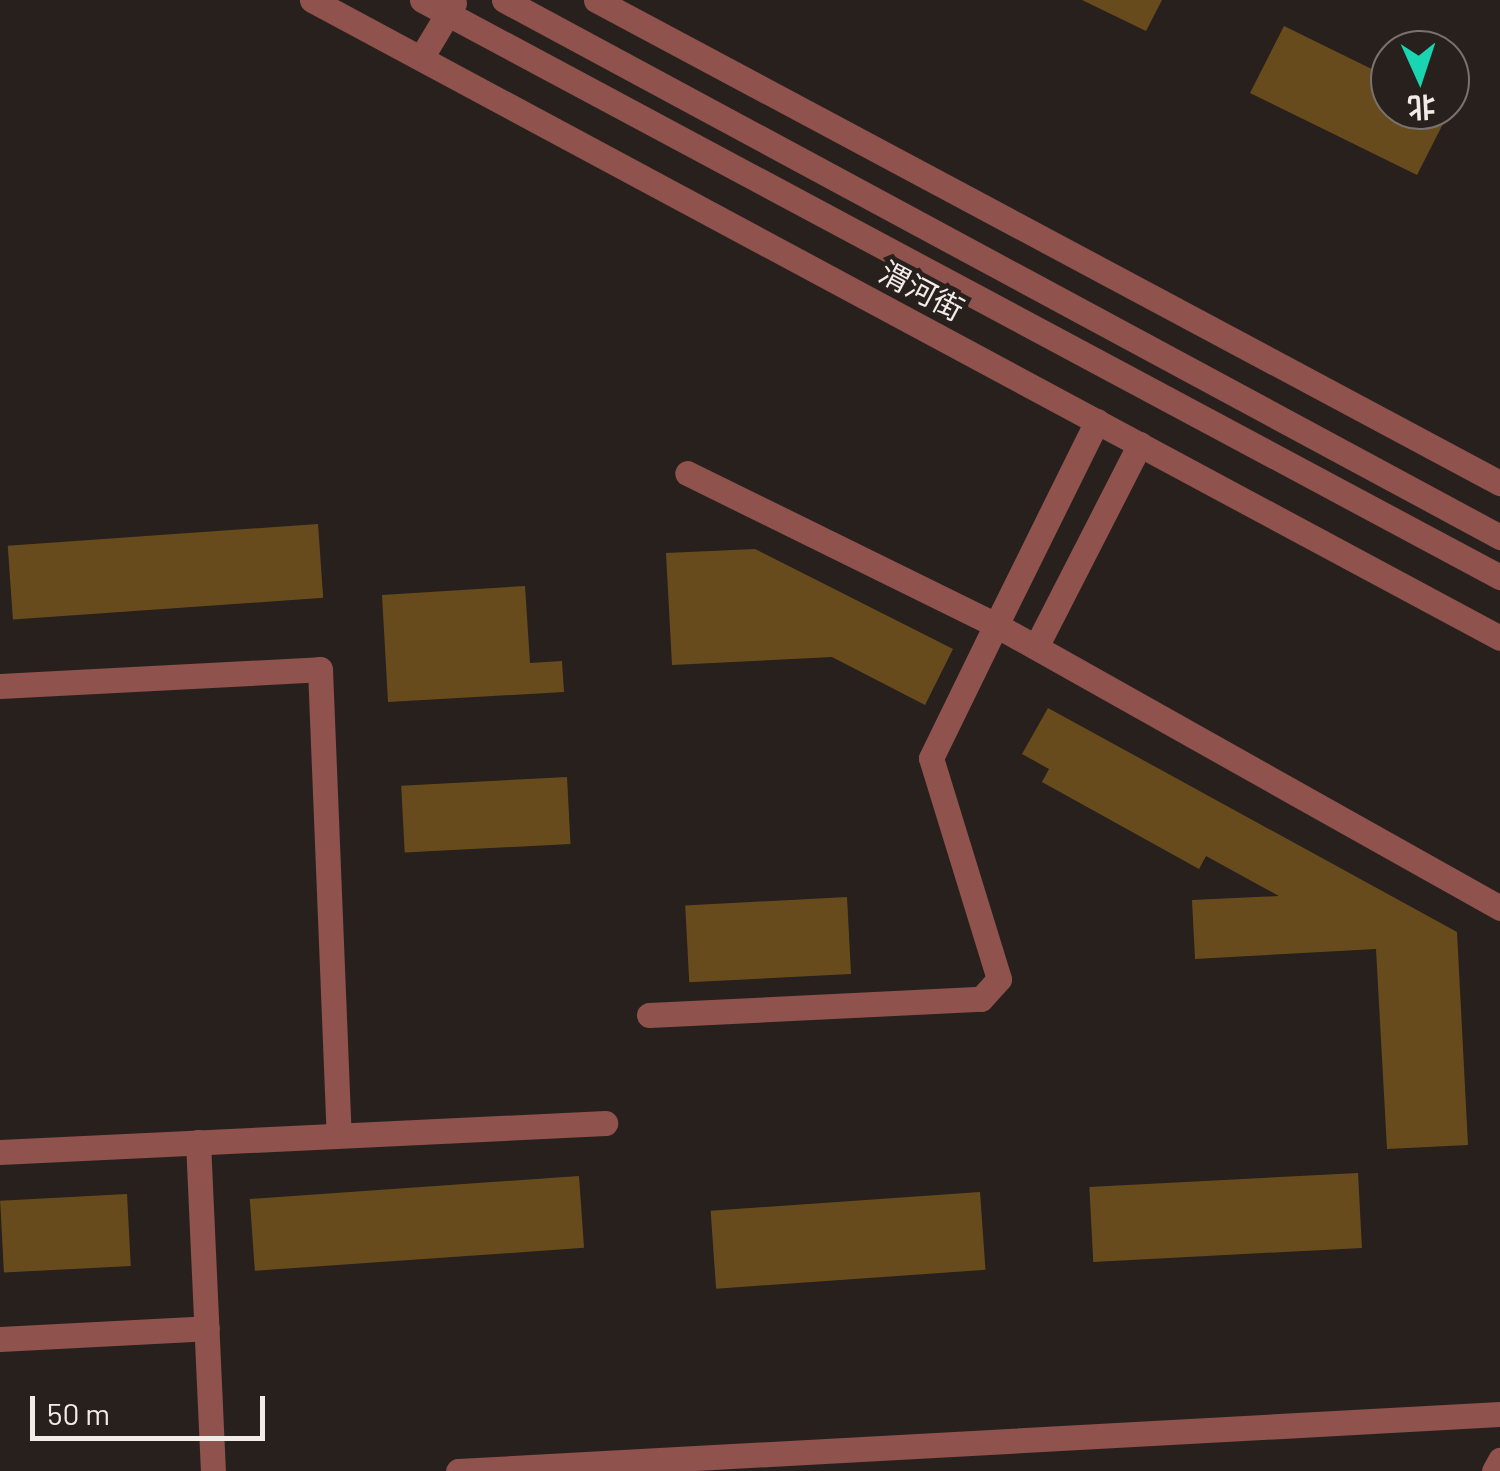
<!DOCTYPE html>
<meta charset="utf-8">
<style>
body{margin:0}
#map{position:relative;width:1500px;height:1471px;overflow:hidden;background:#28201c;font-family:Barlow,"Noto Sans SC",sans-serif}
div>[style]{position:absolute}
.building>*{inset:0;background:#684b1c;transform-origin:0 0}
.minor>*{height:25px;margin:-12.5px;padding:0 12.5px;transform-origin:12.5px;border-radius:12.5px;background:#8f524d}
span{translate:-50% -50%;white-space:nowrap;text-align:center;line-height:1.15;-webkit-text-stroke:9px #28201c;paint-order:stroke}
.street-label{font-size:30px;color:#f2ece9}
.north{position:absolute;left:1370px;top:30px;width:100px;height:100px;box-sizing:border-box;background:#28201c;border:2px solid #79726e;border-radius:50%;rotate:177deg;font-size:28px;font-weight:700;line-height:40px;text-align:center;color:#f2ece9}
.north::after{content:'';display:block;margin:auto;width:35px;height:45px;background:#1ad5b2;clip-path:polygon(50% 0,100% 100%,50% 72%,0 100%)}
.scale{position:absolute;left:30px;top:1396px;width:235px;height:45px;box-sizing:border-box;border:5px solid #f2ece9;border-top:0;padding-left:12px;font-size:30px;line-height:35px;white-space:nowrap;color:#f2ece9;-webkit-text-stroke:8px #28201c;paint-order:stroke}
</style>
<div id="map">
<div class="building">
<i style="clip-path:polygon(1082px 0,1162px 0,1146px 31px)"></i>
<i style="clip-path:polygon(1284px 26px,1390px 78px,1390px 110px,1450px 110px,1417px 175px,1250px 93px)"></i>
<i style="left:318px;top:524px;width:74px;height:311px;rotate:86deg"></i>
<i style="clip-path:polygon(755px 549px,953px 649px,925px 705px,832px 657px,672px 665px,666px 553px)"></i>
<i style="clip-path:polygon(525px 586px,530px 663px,562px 661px,564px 692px,388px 702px,382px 595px)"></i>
<i style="clip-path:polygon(1048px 708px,1457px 932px,1468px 1145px,1387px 1149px,1376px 949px,1195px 959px,1192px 900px,1279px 896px,1206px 856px,1199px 869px,1042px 782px,1049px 769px,1022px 754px)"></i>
<i style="left:567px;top:777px;width:67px;height:166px;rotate:87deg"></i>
<i style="left:847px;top:897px;width:77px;height:162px;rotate:87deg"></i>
<i style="left:1358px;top:1173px;width:75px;height:269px;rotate:87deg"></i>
<i style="left:579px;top:1176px;width:72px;height:330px;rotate:86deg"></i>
<i style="left:980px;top:1192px;width:78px;height:270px;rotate:86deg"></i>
<i style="left:127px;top:1194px;width:72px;height:127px;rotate:87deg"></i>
</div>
<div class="minor">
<i style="left:312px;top:0;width:1348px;rotate:28.24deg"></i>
<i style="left:422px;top:0;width:1223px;rotate:28.16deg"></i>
<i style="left:504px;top:0;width:1132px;rotate:28.33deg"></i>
<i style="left:596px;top:0;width:1025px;rotate:28.12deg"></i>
<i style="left:421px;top:58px;width:64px;rotate:-59deg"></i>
<i style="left:1097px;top:421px;width:228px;rotate:116.3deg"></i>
<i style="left:996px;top:625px;width:578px;rotate:29.31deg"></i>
<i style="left:1036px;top:647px;width:228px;rotate:-62.9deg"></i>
<i style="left:0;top:686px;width:320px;rotate:-3deg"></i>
<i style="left:320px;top:669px;width:467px;rotate:87.7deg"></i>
<i style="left:649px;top:1015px;width:332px;rotate:-2.8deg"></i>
<i style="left:981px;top:999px;width:27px;rotate:-48deg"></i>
<i style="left:999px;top:979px;width:231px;rotate:-107.1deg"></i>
<i style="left:931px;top:758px;width:148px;rotate:-64deg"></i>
<i style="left:996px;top:625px;width:344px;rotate:-153.8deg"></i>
<i style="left:198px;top:1142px;width:329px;rotate:87.4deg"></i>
<i style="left:0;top:1152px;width:606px;rotate:-2.74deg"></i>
<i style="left:0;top:1339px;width:207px;rotate:-3deg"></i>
<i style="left:458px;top:1471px;width:1044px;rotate:-3.13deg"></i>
<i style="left:1494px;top:1471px;width:13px;rotate:-61deg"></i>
</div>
<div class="street-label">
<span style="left:922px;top:290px;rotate:28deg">渭河街</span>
</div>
<div class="north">北</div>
<div class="scale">50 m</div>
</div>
